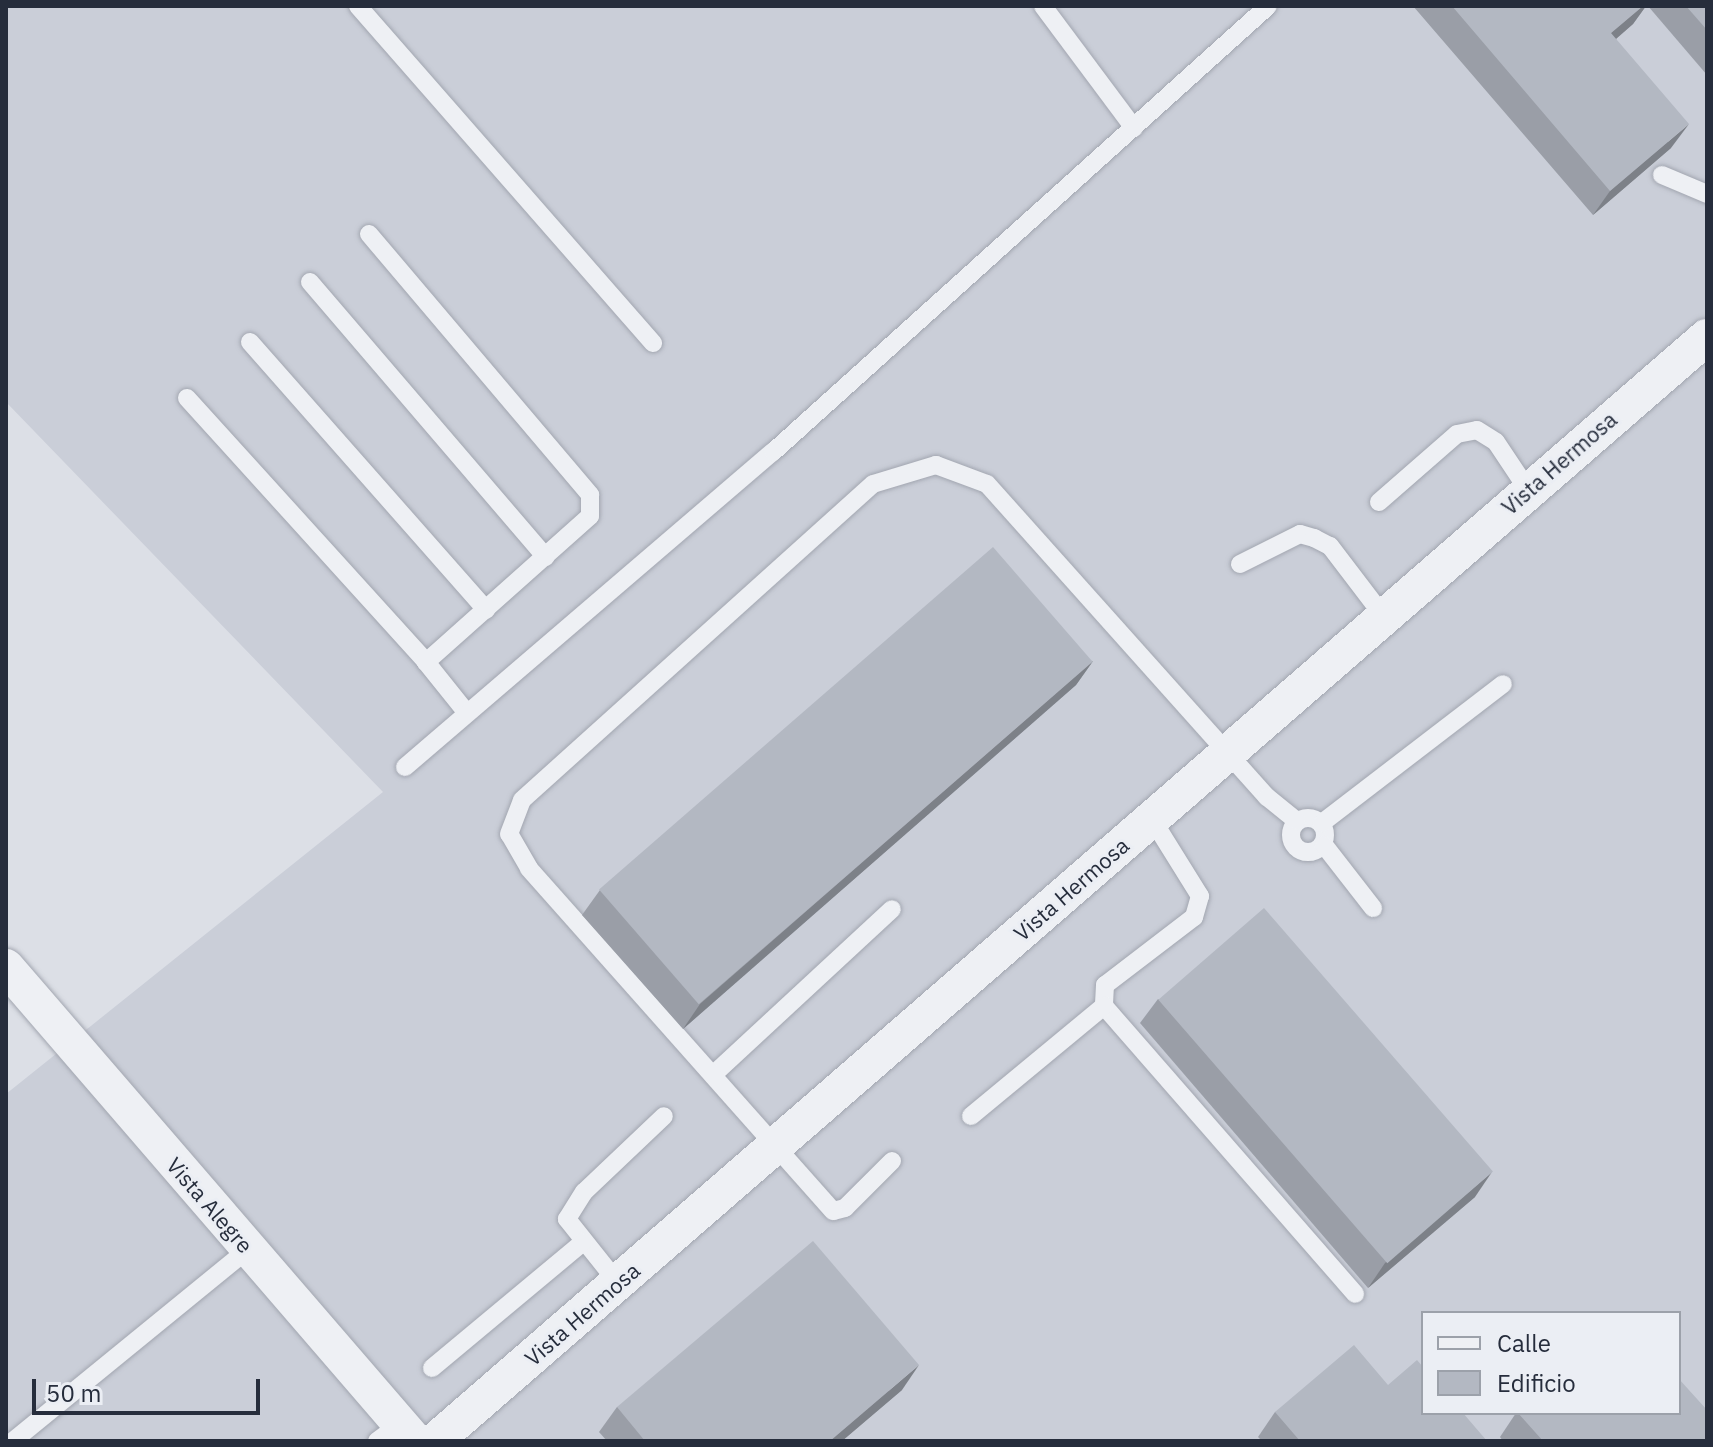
<!DOCTYPE html>
<style>
body{margin:0}
#map{position:relative;width:1713px;height:1447px;overflow:hidden;background:#dcdfe6;font-family:"IBM Plex Sans",sans-serif}
div>[style]{position:absolute}
.built>*{inset:0;background:#caced8}
.roads{filter:drop-shadow(0 0 2px #a2a6b0) drop-shadow(0 0 2px #a2a6b0)}
.lane>*{height:18px;margin:-9px;padding:0 9px;transform-origin:9px;border-radius:9px;background:#eef0f4}
.lane>.ring{margin:-9px;padding:0;box-sizing:content-box;background:none;border:18px solid #eef0f4;border-radius:50%}
.street>*{height:36px;margin:-18px;padding:0 18px;transform-origin:18px;border-radius:18px;background:#eef0f4}
.wall>*{inset:0;background:#9a9ea7}
.shaded-wall>*{inset:0;background:#7d8188}
.building>*{inset:0;background:#b3b8c2;transform-origin:0 0}
span{translate:-50% -50%;white-space:nowrap;text-align:center;line-height:1.15;-webkit-text-stroke:6px #ebeef4;paint-order:stroke}
.street-label{font-size:22px;color:#262d3c}
.frame{position:absolute;inset:0;border:8px solid #262d3c;pointer-events:none}
.legend{position:absolute;left:1421px;top:1311px;width:260px;height:104px;box-sizing:border-box;background:#ebeef4;border:2px solid #9ca1aa;margin:0;padding:10px 14px;list-style:none;font-size:24px;color:#262d3c}
.legend li{display:flex;align-items:center;gap:16px;height:40px}
.legend b{width:40px;border:2px solid #9ca1aa}
.scale{position:absolute;left:32px;top:1379px;width:228px;height:36px;box-sizing:border-box;border:4px solid #262d3c;border-top:0;padding-left:10px;font-size:24px;line-height:28px;white-space:nowrap;color:#262d3c;-webkit-text-stroke:6px #ebeef4;paint-order:stroke}
</style>
<div id="map">
<div class="built">
<i style="clip-path:polygon(evenodd,6px 6px,1707px 6px,1707px 1441px,6px 1441px,6px 1094px,383px 792px,6px 402px,6px 6px,1423px 1313px,1679px 1313px,1679px 1413px,1423px 1413px,1423px 1313px)"></i>
</div>
<div class="roads">
<div class="lane">
<i style="left:358px;top:6px;width:448px;rotate:48.8deg"></i>
<i style="left:1043px;top:6px;width:152px;rotate:53.3deg"></i>
<i style="left:1662px;top:175px;width:49px;rotate:22.9deg"></i>
<i style="left:369px;top:234px;width:342px;rotate:49.7deg"></i>
<i style="left:590px;top:495px;width:21px;rotate:90deg"></i>
<i style="left:590px;top:516px;width:220px;rotate:138.3deg"></i>
<i style="left:426px;top:662px;width:64px;rotate:51.3deg"></i>
<i style="left:310px;top:282px;width:362px;rotate:49.4deg"></i>
<i style="left:250px;top:342px;width:357px;rotate:48.6deg"></i>
<i style="left:187px;top:398px;width:356px;rotate:47.8deg"></i>
<i style="left:1379px;top:502px;width:103px;rotate:-41.1deg"></i>
<i style="left:1457px;top:434px;width:20px;rotate:-11deg"></i>
<i style="left:1477px;top:430px;width:22px;rotate:32deg"></i>
<i style="left:1496px;top:442px;width:58px;rotate:56.3deg"></i>
<i style="left:1240px;top:564px;width:67px;rotate:-26.6deg"></i>
<i style="left:1300px;top:534px;width:15px;rotate:16deg"></i>
<i style="left:1314px;top:538px;width:18px;rotate:27deg"></i>
<i style="left:1330px;top:546px;width:89px;rotate:52.7deg"></i>
<i style="left:405px;top:767px;width:484px;rotate:-40.6deg"></i>
<i style="left:773px;top:452px;width:666px;rotate:-42.02deg"></i>
<i class="ring" style="left:1291px;top:818px;width:16px;height:16px"></i>
<i style="left:1152px;top:819px;width:91px;rotate:58.1deg"></i>
<i style="left:1200px;top:896px;width:22px;rotate:106deg"></i>
<i style="left:1194px;top:917px;width:112px;rotate:142.6deg"></i>
<i style="left:1105px;top:985px;width:21px;rotate:93deg"></i>
<i style="left:1104px;top:1006px;width:382px;rotate:48.9deg"></i>
<i style="left:1322px;top:823px;width:228px;rotate:-37.5deg"></i>
<i style="left:1324px;top:845px;width:80px;rotate:52.1deg"></i>
<i style="left:715px;top:1073px;width:241px;rotate:-42.8deg"></i>
<i style="left:971px;top:1116px;width:173px;rotate:-39.6deg"></i>
<i style="left:892px;top:1161px;width:66px;rotate:135deg"></i>
<i style="left:845px;top:1208px;width:12px;rotate:166deg"></i>
<i style="left:833px;top:1211px;width:458px;rotate:-131.6deg"></i>
<i style="left:529px;top:868px;width:39px;rotate:-120deg"></i>
<i style="left:509px;top:834px;width:36px;rotate:-69deg"></i>
<i style="left:522px;top:800px;width:472px;rotate:-42deg"></i>
<i style="left:873px;top:484px;width:66px;rotate:-16.8deg"></i>
<i style="left:936px;top:465px;width:54px;rotate:20.4deg"></i>
<i style="left:987px;top:484px;width:420px;rotate:48.2deg"></i>
<i style="left:1267px;top:797px;width:38px;rotate:39deg"></i>
<i style="left:618px;top:1283px;width:82px;rotate:-128.6deg"></i>
<i style="left:567px;top:1219px;width:32px;rotate:-58deg"></i>
<i style="left:584px;top:1192px;width:110px;rotate:-43.5deg"></i>
<i style="left:432px;top:1368px;width:197px;rotate:-39.8deg"></i>
<i style="left:13px;top:1441px;width:303px;rotate:-39.2deg"></i>
<i style="left:377px;top:1441px;width:27px;rotate:-36deg"></i>
</div>
<div class="street">
<i style="left:6px;top:967px;width:626px;rotate:49.21deg"></i>
<i style="left:435px;top:1441px;width:1684px;rotate:-40.96deg"></i>
</div>
</div>
<div class="wall">
<i style="clip-path:polygon(1413px 6px,1646px 6px,1633px 24px,1616px 39px,1671px 148px,1593px 215px)"></i>
<i style="clip-path:polygon(1648px 6px,1707px 6px,1707px 75px)"></i>
<i style="clip-path:polygon(1093px 661px,1076px 685px,683px 1029px,582px 915px,600px 890px)"></i>
<i style="clip-path:polygon(1158px 999px,1475px 1197px,1368px 1288px,1140px 1023px)"></i>
<i style="clip-path:polygon(1388px 1385px,1487px 1441px,1262px 1441px,1258px 1437px,1275px 1412px)"></i>
<i style="clip-path:polygon(902px 1390px,842px 1441px,607px 1441px,599px 1432px,617px 1407px)"></i>
<i style="clip-path:polygon(1516px 1413px,1679px 1413px,1707px 1441px,1503px 1441px,1500px 1437px)"></i>
</div>
<div class="shaded-wall">
<i style="clip-path:polygon(1643px 6px,1646px 6px,1633px 24px,1594px 58px,1611px 33px)"></i>
<i style="clip-path:polygon(1689px 124px,1671px 148px,1593px 215px,1610px 191px)"></i>
<i style="clip-path:polygon(1093px 661px,1076px 685px,683px 1029px,700px 1004px)"></i>
<i style="clip-path:polygon(1492px 1172px,1475px 1197px,1368px 1288px,1385px 1263px)"></i>
<i style="clip-path:polygon(919px 1365px,902px 1390px,842px 1441px,830px 1441px)"></i>
</div>
<div class="building">
<i style="clip-path:polygon(1452px 6px,1643px 6px,1611px 33px,1689px 124px,1610px 191px)"></i>
<i style="clip-path:polygon(1686px 6px,1707px 6px,1707px 30px)"></i>
<i style="left:993px;top:547px;width:152px;height:522px;rotate:49deg"></i>
<i style="left:1264px;top:908px;width:349px;height:140px;rotate:49deg"></i>
<i style="clip-path:polygon(813px 1241px,919px 1365px,830px 1441px,645px 1441px,617px 1407px)"></i>
<i style="clip-path:polygon(1354px 1345px,1388px 1385px,1417px 1360px,1423px 1367px,1423px 1413px,1463px 1413px,1487px 1441px,1300px 1441px,1275px 1412px)"></i>
<i style="clip-path:polygon(1679px 1379px,1707px 1410px,1707px 1441px,1543px 1441px,1518px 1413px,1679px 1413px)"></i>
</div>
<div class="street-label">
<span style="left:1559px;top:463px;rotate:-41deg">Vista Hermosa</span>
<span style="left:1071px;top:889px;rotate:-41deg">Vista Hermosa</span>
<span style="left:210px;top:1205px;rotate:49deg">Vista Alegre</span>
<span style="left:582px;top:1314px;rotate:-41deg">Vista Hermosa</span>
</div>
<div class="frame"></div>
<ul class="legend">
<li><b style="height:10px;background:#eef0f4"></b>Calle</li>
<li><b style="height:22px;background:#b3b8c2"></b>Edificio</li>
</ul>
<div class="scale">50 m</div>
</div>
